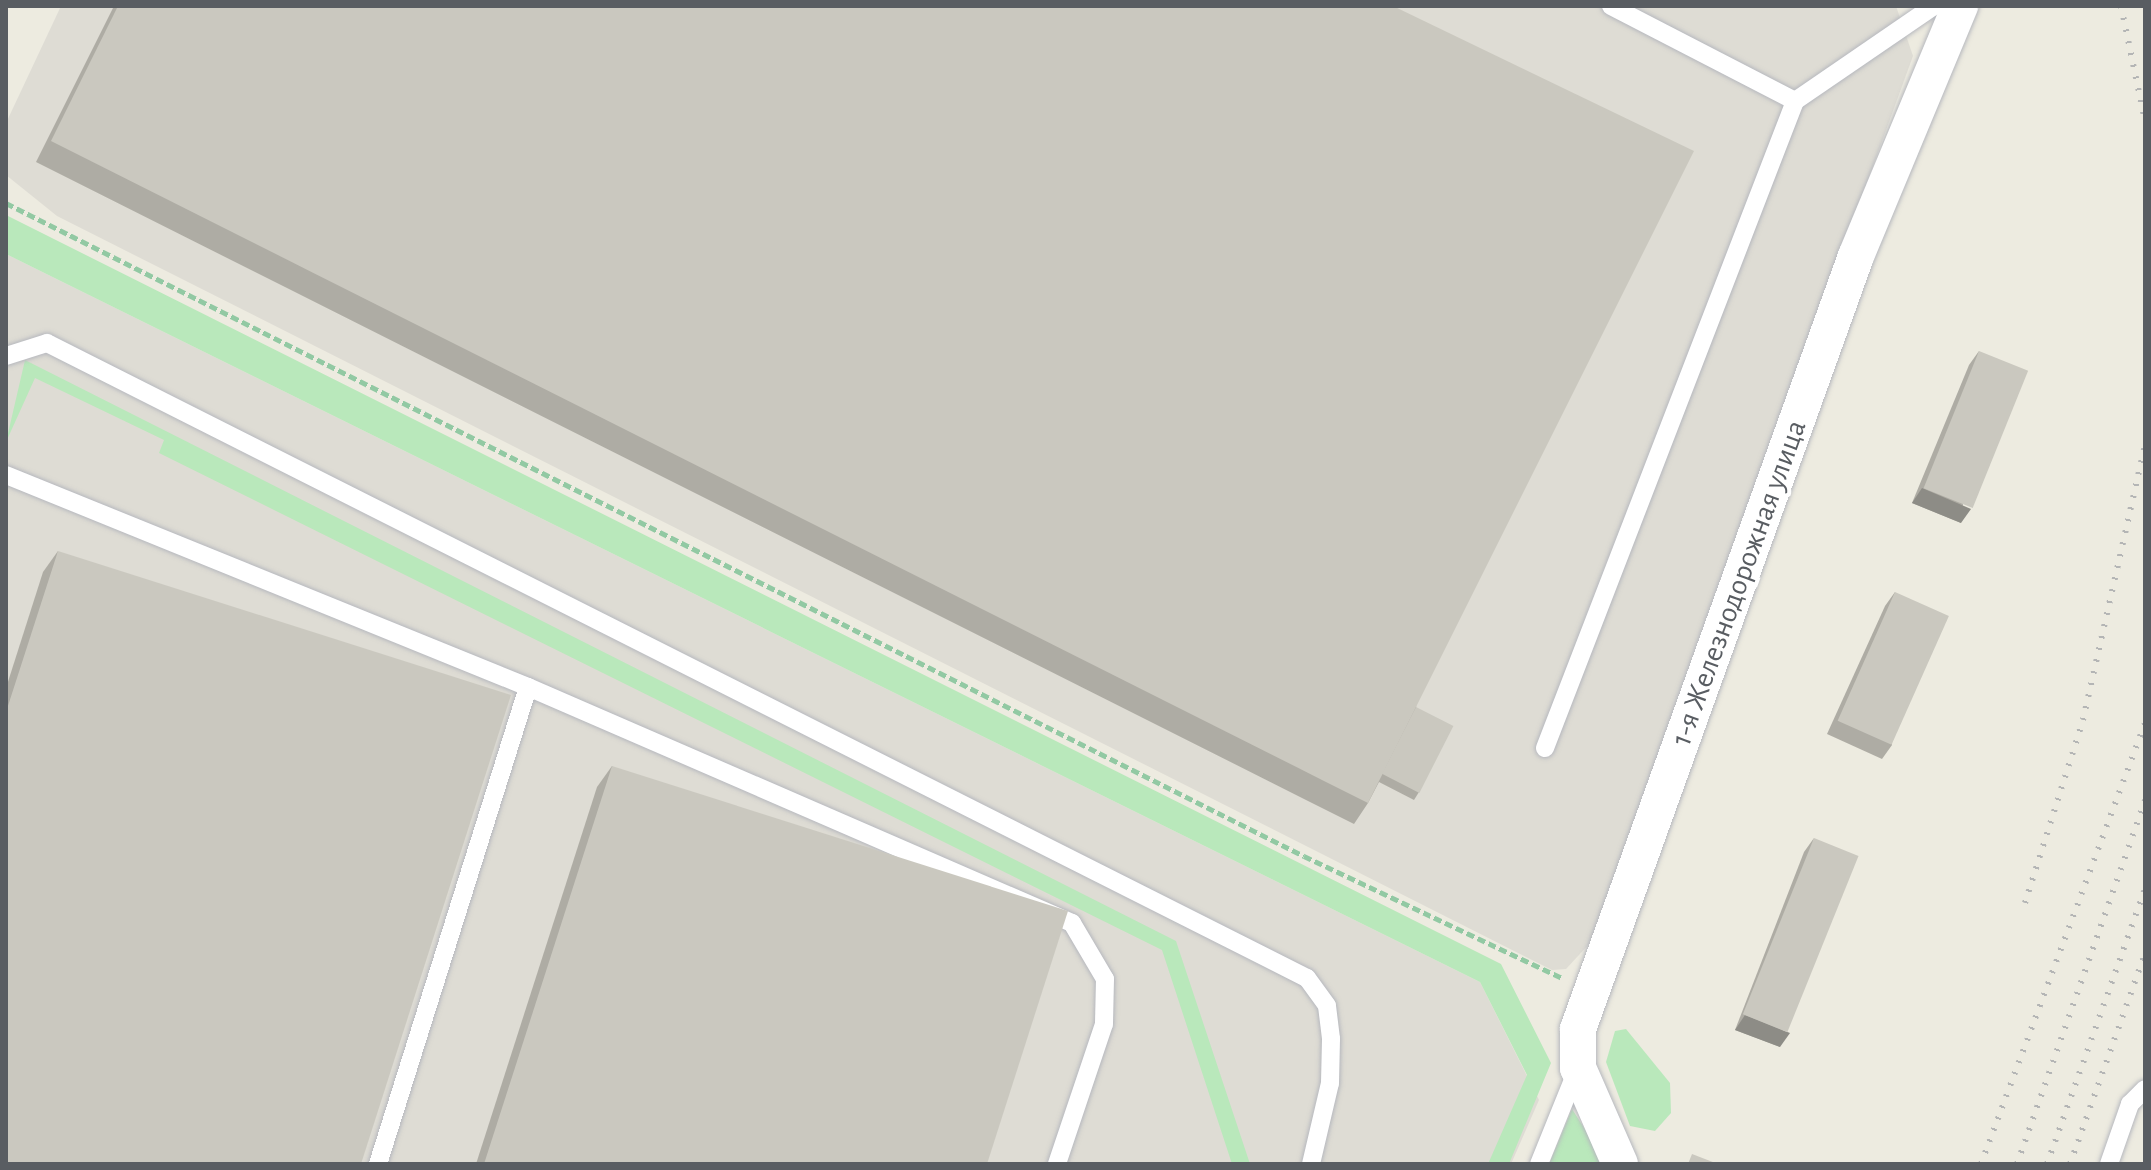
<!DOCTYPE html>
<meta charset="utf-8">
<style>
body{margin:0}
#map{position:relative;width:2151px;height:1170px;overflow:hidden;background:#edebe0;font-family:"Alegreya Sans",sans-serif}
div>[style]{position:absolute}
.industrial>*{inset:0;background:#dedcd4}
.green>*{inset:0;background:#b9e8bb}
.path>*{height:5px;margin-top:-2.5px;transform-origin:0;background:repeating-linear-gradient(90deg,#92c9a3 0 8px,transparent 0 12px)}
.roads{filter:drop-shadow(0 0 2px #b6b8be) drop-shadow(0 0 2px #b6b8be)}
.service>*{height:18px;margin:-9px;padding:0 9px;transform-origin:9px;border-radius:9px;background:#fff}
.minor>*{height:36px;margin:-18px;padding:0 18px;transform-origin:18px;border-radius:18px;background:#fff}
.rail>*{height:6px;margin-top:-3px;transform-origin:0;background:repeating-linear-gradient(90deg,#b4b5b5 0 2px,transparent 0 12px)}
.wall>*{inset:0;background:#aeaca4}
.shaded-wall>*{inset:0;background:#8d8c86}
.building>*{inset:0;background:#cac8bf;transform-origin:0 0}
span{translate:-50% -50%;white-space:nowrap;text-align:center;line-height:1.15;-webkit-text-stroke:8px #fff;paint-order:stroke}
.street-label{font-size:30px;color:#595d62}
.frame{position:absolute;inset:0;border:8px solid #595d62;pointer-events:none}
</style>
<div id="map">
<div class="industrial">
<i style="clip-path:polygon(61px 6px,1896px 6px,1913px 56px,1590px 943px,1566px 969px,1552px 970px,57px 216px,6px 175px,6px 123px)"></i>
<i style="clip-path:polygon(6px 254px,1480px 982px,1539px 1100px,1511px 1164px,6px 1164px)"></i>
</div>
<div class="green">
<i style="clip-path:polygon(6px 215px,1501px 964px,1551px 1063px,1509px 1164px,1488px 1164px,1527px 1075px,1480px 982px,6px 254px)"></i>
<i style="clip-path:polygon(25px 360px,1176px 941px,1250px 1164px,1232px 1164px,1162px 950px,159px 453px,164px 440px,35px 378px,6px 442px)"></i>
<i style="clip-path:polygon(1626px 1029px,1670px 1083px,1671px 1113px,1655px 1131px,1630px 1126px,1606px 1062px,1615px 1031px)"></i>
<i style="clip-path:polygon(1572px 1109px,1597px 1148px,1604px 1164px,1549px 1164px)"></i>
</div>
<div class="path">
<i style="left:6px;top:203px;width:1453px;rotate:26.71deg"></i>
<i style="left:1304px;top:856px;width:285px;rotate:25.3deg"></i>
</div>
<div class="roads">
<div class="service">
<i style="left:1795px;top:101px;width:168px;rotate:-34.4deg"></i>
<i style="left:6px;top:356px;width:43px;rotate:-17.6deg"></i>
<i style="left:47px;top:343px;width:1411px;rotate:26.75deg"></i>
<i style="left:1307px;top:978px;width:34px;rotate:54deg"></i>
<i style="left:1327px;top:1006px;width:33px;rotate:83deg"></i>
<i style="left:1331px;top:1039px;width:44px;rotate:91.3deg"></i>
<i style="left:1330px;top:1083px;width:83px;rotate:103.2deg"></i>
<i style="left:6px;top:475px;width:563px;rotate:22.1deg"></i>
<i style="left:528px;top:687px;width:593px;rotate:23.45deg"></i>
<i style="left:1072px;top:923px;width:65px;rotate:59.5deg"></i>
<i style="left:1105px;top:979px;width:45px;rotate:91.3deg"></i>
<i style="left:1104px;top:1024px;width:148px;rotate:108.6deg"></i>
<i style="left:1545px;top:748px;width:694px;rotate:-68.87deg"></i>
<i style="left:1795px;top:101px;width:207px;rotate:-152.7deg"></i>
<i style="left:378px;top:1164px;width:500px;rotate:-72.54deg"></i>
<i style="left:1539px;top:1164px;width:101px;rotate:-68deg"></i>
<i style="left:2109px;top:1164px;width:64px;rotate:-70.7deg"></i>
<i style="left:2130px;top:1104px;width:21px;rotate:-45deg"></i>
</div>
<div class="minor">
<i style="left:1620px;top:1164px;width:105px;rotate:-113.6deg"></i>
<i style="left:1578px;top:1068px;width:39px;rotate:-90deg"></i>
<i style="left:1578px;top:1029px;width:821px;rotate:-70.22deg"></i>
<i style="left:1856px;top:256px;width:271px;rotate:-67.4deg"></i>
</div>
</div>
<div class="rail">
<i style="left:2121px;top:6px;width:117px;rotate:78.2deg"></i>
<i style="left:2025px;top:903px;width:192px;rotate:-72.4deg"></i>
<i style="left:2083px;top:720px;width:282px;rotate:-77.3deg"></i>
<i style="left:1981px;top:1164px;width:471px;rotate:-69.6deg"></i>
<i style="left:2017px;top:1164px;width:386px;rotate:-70.6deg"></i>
<i style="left:2047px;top:1164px;width:292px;rotate:-70.4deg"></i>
<i style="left:2070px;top:1164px;width:224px;rotate:-70.4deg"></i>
</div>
<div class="wall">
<i style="clip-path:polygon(114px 6px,1393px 6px,1419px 792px,1414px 800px,1379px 782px,1368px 803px,1354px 824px,36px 162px)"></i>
<i style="clip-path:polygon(1979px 351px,1961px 523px,1912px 503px,1969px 365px)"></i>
<i style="clip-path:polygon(58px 551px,6px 1164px,6px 688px,43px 572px)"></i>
<i style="clip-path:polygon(1895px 592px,1892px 745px,1882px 759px,1827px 734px,1885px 606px)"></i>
<i style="clip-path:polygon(612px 766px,987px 1164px,476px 1164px,597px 787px)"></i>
<i style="clip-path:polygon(1814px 838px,1780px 1047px,1735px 1030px,1804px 852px)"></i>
</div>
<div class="shaded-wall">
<i style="clip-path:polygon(1922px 488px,1971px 509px,1961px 523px,1912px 503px)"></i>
<i style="clip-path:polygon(1745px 1015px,1790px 1033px,1780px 1047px,1735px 1030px)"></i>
</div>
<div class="building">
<i style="clip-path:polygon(118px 6px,1393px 6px,1694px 151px,1368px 803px,51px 141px)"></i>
<i style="left:1979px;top:351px;width:53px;height:148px;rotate:22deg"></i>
<i style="clip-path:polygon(58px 551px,511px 695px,361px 1164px,6px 1164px,6px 712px)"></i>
<i style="left:1895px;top:592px;width:59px;height:141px;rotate:24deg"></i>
<i style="left:1416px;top:707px;width:42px;height:75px;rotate:27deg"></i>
<i style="clip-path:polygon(612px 766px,1068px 911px,987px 1164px,484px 1164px)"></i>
<i style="left:1814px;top:838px;width:48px;height:190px;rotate:22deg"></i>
<i style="clip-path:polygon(1692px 1154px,1718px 1164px,1688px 1164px)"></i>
</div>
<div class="street-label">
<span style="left:1739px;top:583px;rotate:-70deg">1-я Железнодорожная улица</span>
</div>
<div class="frame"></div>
</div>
